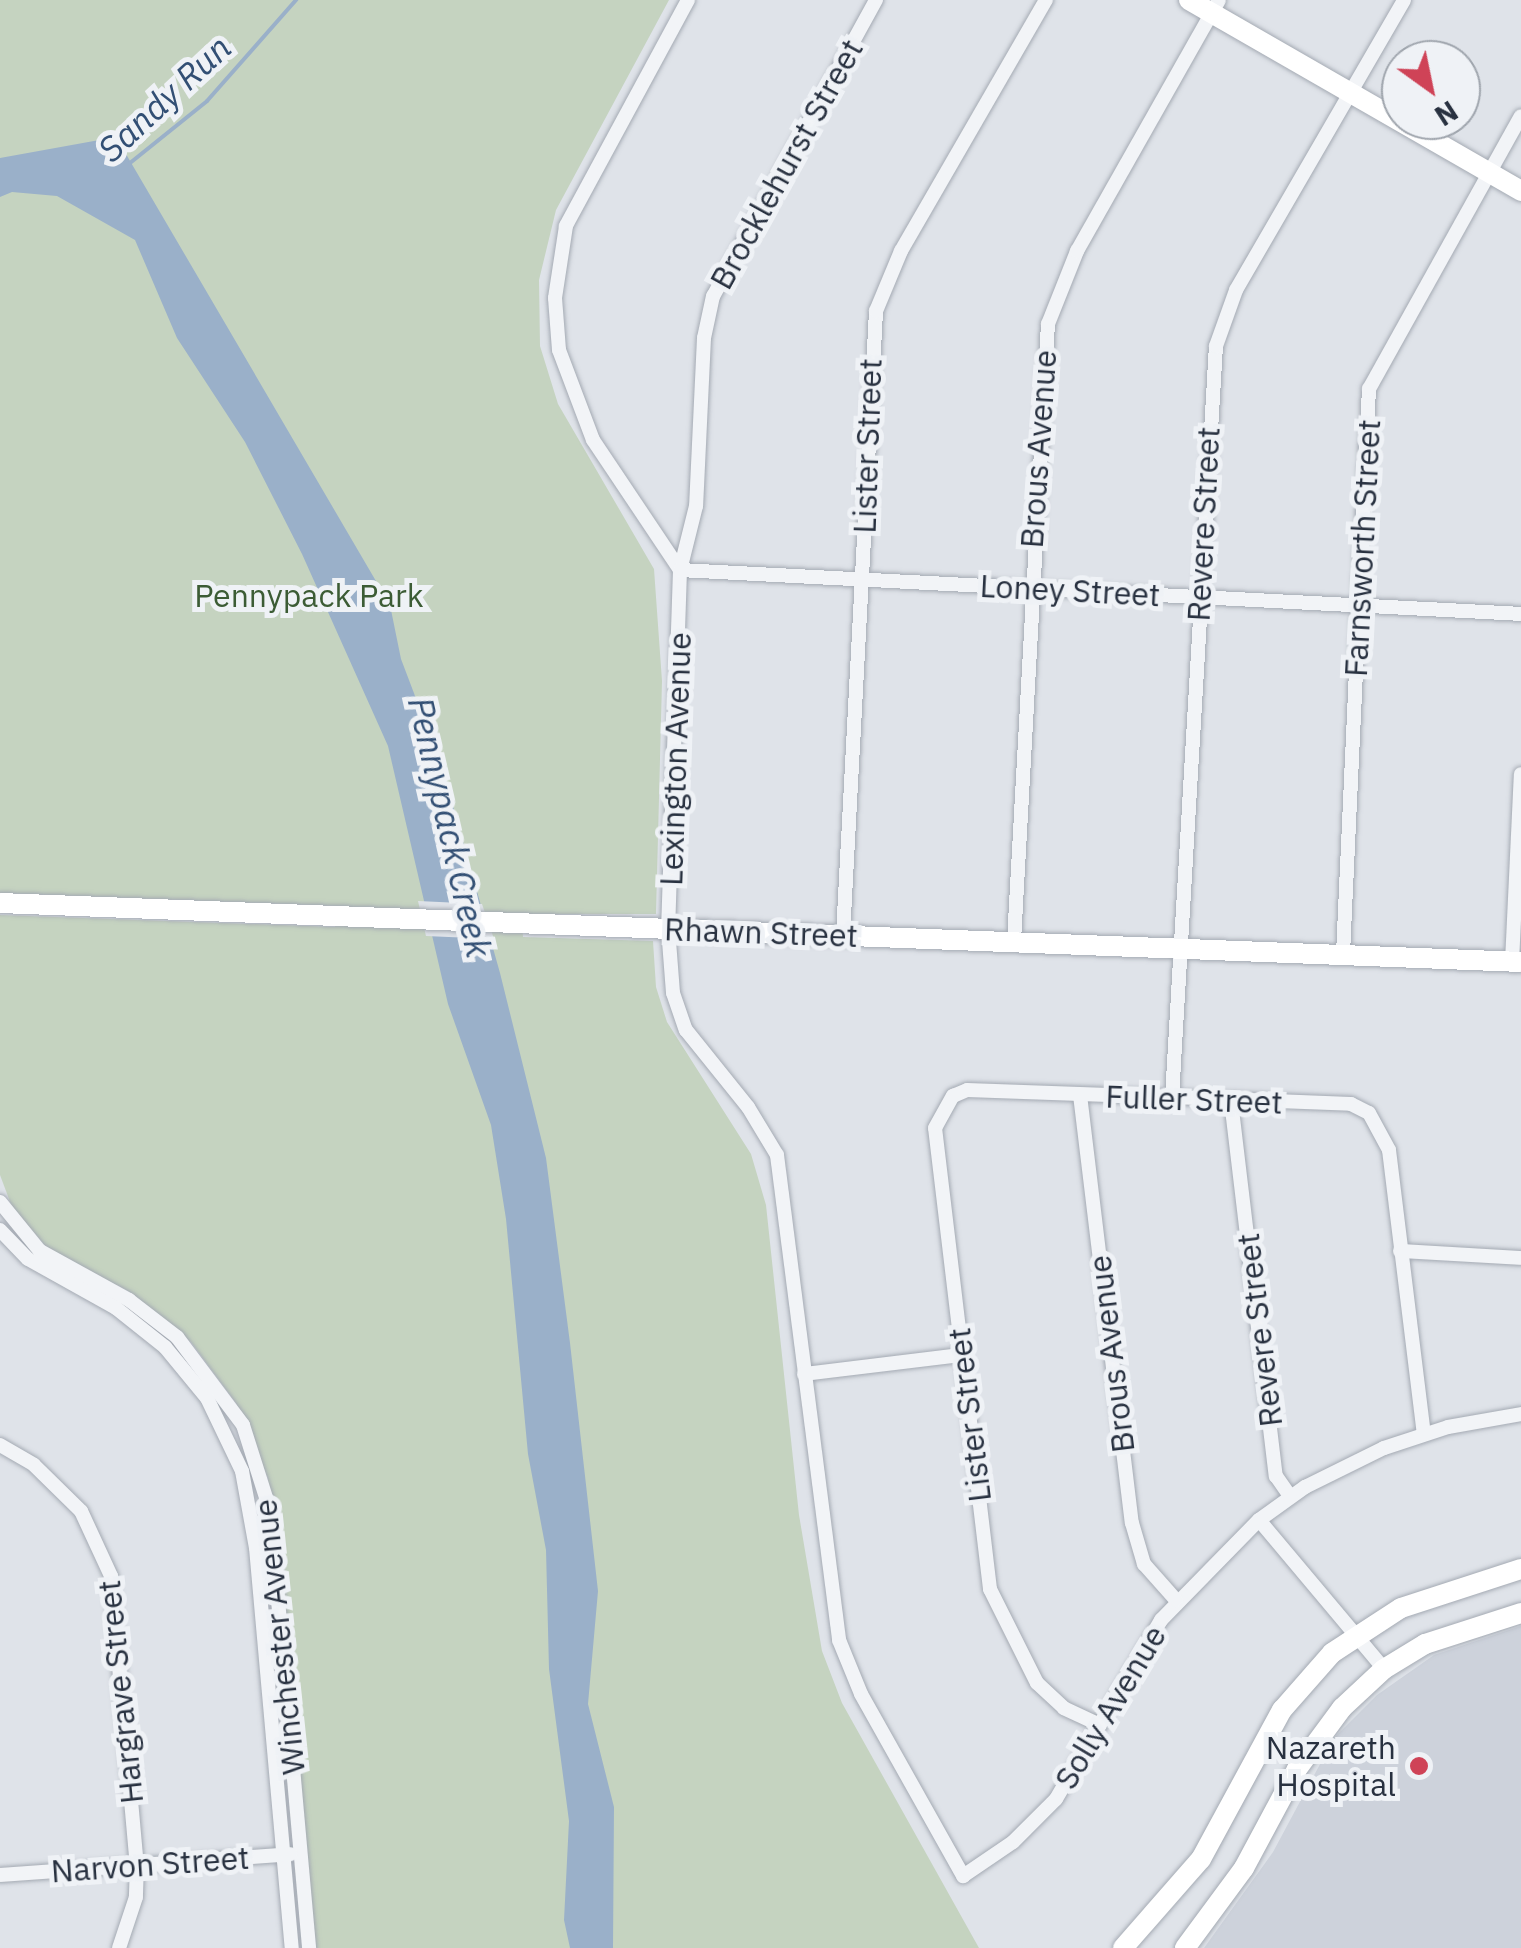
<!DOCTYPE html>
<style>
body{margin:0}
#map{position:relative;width:1521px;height:1948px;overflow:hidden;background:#dfe3e9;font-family:"IBM Plex Sans",sans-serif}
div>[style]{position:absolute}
.built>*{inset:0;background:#cdd2db}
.green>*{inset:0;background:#c5d3c0}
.water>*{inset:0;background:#9ab0c9}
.pier>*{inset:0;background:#dfe3e9}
.stream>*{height:4px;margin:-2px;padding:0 2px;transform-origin:2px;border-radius:2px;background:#9ab0c9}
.roads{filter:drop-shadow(0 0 2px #a4aab3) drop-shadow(0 0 2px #a4aab3)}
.street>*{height:14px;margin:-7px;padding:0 7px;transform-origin:7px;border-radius:7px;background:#f2f4f7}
.secondary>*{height:20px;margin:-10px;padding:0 10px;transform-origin:10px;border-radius:10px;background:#fff}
.dots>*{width:28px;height:28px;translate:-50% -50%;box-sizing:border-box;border:5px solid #eff2f6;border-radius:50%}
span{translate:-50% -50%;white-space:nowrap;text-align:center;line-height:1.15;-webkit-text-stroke:10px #eff2f6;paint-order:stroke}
.street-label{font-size:32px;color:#283140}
.park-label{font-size:32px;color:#3c5c35}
.poi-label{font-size:32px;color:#283140}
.right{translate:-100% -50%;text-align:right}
.water-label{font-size:35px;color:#324f74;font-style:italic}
.north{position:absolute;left:1381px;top:40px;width:100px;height:100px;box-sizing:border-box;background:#eff2f6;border:2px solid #9fa5ad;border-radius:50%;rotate:147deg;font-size:28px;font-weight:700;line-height:40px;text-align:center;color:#283140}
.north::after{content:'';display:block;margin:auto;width:35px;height:45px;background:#cf4357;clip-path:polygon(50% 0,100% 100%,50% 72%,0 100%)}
</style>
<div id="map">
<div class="built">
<i style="clip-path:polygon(1521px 1626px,1521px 1948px,1204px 1948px,1273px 1852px,1334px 1738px,1377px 1695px,1434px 1655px)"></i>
</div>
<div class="green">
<i style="clip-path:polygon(0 0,669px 0,556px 210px,539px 280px,540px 346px,558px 404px,654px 569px,662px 681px,656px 914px,521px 914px,523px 937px,653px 941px,656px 987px,667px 1022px,751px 1154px,766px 1205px,799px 1515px,822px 1651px,842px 1703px,979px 1948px,314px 1948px,268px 1478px,236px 1403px,191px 1342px,130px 1292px,50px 1251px,12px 1207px,0 1175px,0 915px,335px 927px,337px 906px,0 893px)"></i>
</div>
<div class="water">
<i style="clip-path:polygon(116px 137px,390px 605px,401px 659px,442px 767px,500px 973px,546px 1158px,570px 1343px,598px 1591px,588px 1704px,614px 1807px,613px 1948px,570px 1948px,564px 1920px,569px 1821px,549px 1669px,546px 1550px,528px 1454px,506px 1219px,491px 1125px,448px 1004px,388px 746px,302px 554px,245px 442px,177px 338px,135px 240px,57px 196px,12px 192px,0 197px,0 158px)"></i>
</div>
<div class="pier">
<i style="clip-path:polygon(418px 901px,482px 904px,494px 939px,426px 936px)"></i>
</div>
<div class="stream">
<i style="left:130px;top:163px;width:99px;rotate:-38.8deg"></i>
<i style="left:207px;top:101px;width:135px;rotate:-48.6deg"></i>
</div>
<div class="roads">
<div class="street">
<i style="left:688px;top:0;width:257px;rotate:118.4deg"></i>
<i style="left:566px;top:226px;width:73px;rotate:98.7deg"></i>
<i style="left:555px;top:298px;width:52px;rotate:85.6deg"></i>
<i style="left:559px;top:350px;width:96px;rotate:69.3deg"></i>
<i style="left:593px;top:440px;width:156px;rotate:56.2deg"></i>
<i style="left:680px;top:570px;width:358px;rotate:91.9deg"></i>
<i style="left:668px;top:928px;width:65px;rotate:85.6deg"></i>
<i style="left:673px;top:993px;width:39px;rotate:71deg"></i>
<i style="left:686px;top:1030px;width:99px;rotate:51.2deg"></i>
<i style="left:748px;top:1107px;width:56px;rotate:58.9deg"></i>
<i style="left:777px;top:1155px;width:489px;rotate:82.7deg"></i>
<i style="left:839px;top:1640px;width:58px;rotate:67.8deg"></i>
<i style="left:861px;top:1694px;width:209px;rotate:60.7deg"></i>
<i style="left:963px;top:1876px;width:60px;rotate:-34.2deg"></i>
<i style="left:1013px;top:1842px;width:61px;rotate:-45deg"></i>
<i style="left:1056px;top:1799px;width:208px;rotate:-59.6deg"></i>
<i style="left:1161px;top:1620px;width:140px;rotate:-45.6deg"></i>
<i style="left:1259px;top:1520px;width:57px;rotate:-35.7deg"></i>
<i style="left:1305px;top:1487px;width:88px;rotate:-26.3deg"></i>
<i style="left:1384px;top:1448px;width:67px;rotate:-18.2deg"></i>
<i style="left:1448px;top:1427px;width:74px;rotate:-10.1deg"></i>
<i style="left:876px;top:0;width:338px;rotate:118.8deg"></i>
<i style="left:713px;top:296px;width:43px;rotate:102.1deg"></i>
<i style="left:704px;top:338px;width:168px;rotate:92.7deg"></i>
<i style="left:696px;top:506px;width:66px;rotate:104deg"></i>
<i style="left:680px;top:570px;width:842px;rotate:2.99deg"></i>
<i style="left:843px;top:935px;width:625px;rotate:-86.97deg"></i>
<i style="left:876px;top:311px;width:65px;rotate:-67.4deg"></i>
<i style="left:901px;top:251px;width:290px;rotate:-60deg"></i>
<i style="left:1014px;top:941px;width:618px;rotate:-86.85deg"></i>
<i style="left:1048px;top:324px;width:79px;rotate:-68.3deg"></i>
<i style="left:1077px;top:251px;width:288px;rotate:-60.5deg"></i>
<i style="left:1343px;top:954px;width:566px;rotate:-87.37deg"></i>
<i style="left:1369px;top:389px;width:312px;rotate:-60.9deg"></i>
<i style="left:1512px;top:962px;width:188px;rotate:-87.3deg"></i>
<i style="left:1080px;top:1095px;width:431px;rotate:83.1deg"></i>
<i style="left:1132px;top:1523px;width:43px;rotate:73.7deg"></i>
<i style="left:1144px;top:1564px;width:48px;rotate:48.4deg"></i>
<i style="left:1172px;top:1097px;width:752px;rotate:-86.65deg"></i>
<i style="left:1216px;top:346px;width:59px;rotate:-70.3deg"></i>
<i style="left:1236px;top:290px;width:335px;rotate:-59.9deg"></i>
<i style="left:1231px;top:1101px;width:378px;rotate:83.2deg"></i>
<i style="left:1276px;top:1476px;width:24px;rotate:55deg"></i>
<i style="left:0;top:1202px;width:63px;rotate:50.8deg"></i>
<i style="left:40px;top:1251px;width:102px;rotate:28.8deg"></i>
<i style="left:129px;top:1300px;width:61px;rotate:37.6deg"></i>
<i style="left:177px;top:1337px;width:110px;rotate:53.1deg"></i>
<i style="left:243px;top:1425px;width:89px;rotate:72.4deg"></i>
<i style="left:270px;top:1510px;width:440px;rotate:84.9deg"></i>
<i style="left:0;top:1230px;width:40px;rotate:46deg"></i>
<i style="left:28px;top:1259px;width:101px;rotate:29.1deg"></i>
<i style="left:116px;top:1308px;width:63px;rotate:38.5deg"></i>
<i style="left:165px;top:1347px;width:66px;rotate:50.5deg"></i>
<i style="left:207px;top:1398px;width:81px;rotate:64.4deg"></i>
<i style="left:242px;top:1471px;width:78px;rotate:79.7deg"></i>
<i style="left:256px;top:1548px;width:402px;rotate:84.9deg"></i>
<i style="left:1400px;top:1251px;width:121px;rotate:3.3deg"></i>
<i style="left:804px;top:1374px;width:159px;rotate:-6.9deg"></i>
<i style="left:0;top:1445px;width:39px;rotate:30deg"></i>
<i style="left:34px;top:1465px;width:66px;rotate:44.4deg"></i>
<i style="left:81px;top:1511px;width:72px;rotate:65.2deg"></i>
<i style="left:111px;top:1576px;width:290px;rotate:84.9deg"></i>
<i style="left:137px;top:1865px;width:32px;rotate:92deg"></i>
<i style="left:136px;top:1897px;width:54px;rotate:108.4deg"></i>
<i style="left:1259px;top:1520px;width:194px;rotate:50deg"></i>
<i style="left:1100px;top:1725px;width:40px;rotate:-155deg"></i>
<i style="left:1064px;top:1708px;width:37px;rotate:-137deg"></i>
<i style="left:1037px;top:1683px;width:105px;rotate:-116.6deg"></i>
<i style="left:990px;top:1589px;width:464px;rotate:-96.8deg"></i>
<i style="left:935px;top:1128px;width:37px;rotate:-61deg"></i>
<i style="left:953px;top:1096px;width:15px;rotate:-23deg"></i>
<i style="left:967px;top:1090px;width:205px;rotate:2deg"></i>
<i style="left:1172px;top:1097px;width:179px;rotate:2.2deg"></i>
<i style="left:1351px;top:1104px;width:20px;rotate:27deg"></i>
<i style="left:1369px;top:1113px;width:42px;rotate:61.6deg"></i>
<i style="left:1389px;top:1150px;width:286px;rotate:83deg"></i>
<i style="left:0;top:1875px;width:291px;rotate:-4.1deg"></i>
</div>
<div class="secondary">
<i style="left:1189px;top:0;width:383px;rotate:29.9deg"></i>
<i style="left:0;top:903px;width:1522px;rotate:2.22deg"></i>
<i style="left:1123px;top:1948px;width:118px;rotate:-48.8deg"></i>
<i style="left:1201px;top:1859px;width:170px;rotate:-61.5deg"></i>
<i style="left:1282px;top:1710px;width:76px;rotate:-48.7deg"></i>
<i style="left:1332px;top:1653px;width:82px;rotate:-33.1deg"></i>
<i style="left:1401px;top:1608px;width:126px;rotate:-18deg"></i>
<i style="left:1185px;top:1948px;width:99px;rotate:-53.6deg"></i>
<i style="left:1244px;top:1868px;width:112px;rotate:-61.8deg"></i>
<i style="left:1297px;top:1769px;width:76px;rotate:-53.6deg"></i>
<i style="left:1342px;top:1708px;width:57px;rotate:-42.9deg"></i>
<i style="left:1384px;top:1669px;width:48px;rotate:-31.4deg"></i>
<i style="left:1425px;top:1644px;width:101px;rotate:-17.9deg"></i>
</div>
</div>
<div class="dots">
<i style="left:1419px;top:1766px;background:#cf4357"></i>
</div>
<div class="street-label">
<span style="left:786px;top:164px;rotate:-61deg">Brocklehurst Street</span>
<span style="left:867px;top:446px;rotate:-88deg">Lister Street</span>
<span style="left:1038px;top:449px;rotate:-86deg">Brous Avenue</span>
<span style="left:1203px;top:524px;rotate:-87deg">Revere Street</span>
<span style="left:1362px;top:548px;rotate:-87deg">Farnsworth Street</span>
<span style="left:1070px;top:590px;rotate:3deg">Loney Street</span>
<span style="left:675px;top:759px;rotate:-88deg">Lexington Avenue</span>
<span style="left:761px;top:932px;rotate:2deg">Rhawn Street</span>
<span style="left:1194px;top:1099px;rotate:2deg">Fuller Street</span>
<span style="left:1259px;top:1330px;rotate:-97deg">Revere Street</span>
<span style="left:1111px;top:1354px;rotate:-97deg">Brous Avenue</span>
<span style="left:969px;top:1415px;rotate:-97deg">Lister Street</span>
<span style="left:279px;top:1637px;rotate:-96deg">Winchester Avenue</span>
<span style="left:120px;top:1692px;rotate:-96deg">Hargrave Street</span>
<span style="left:1110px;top:1707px;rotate:-59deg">Solly Avenue</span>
<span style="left:150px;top:1864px;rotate:-4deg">Narvon Street</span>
</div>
<div class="park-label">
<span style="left:309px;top:595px">Pennypack Park</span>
</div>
<div class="poi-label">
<span class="right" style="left:1396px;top:1766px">Nazareth<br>Hospital</span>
</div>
<div class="water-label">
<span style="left:164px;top:98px;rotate:-43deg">Sandy Run</span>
<span style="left:450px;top:827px;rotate:77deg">Pennypack Creek</span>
</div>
<div class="north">N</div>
</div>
